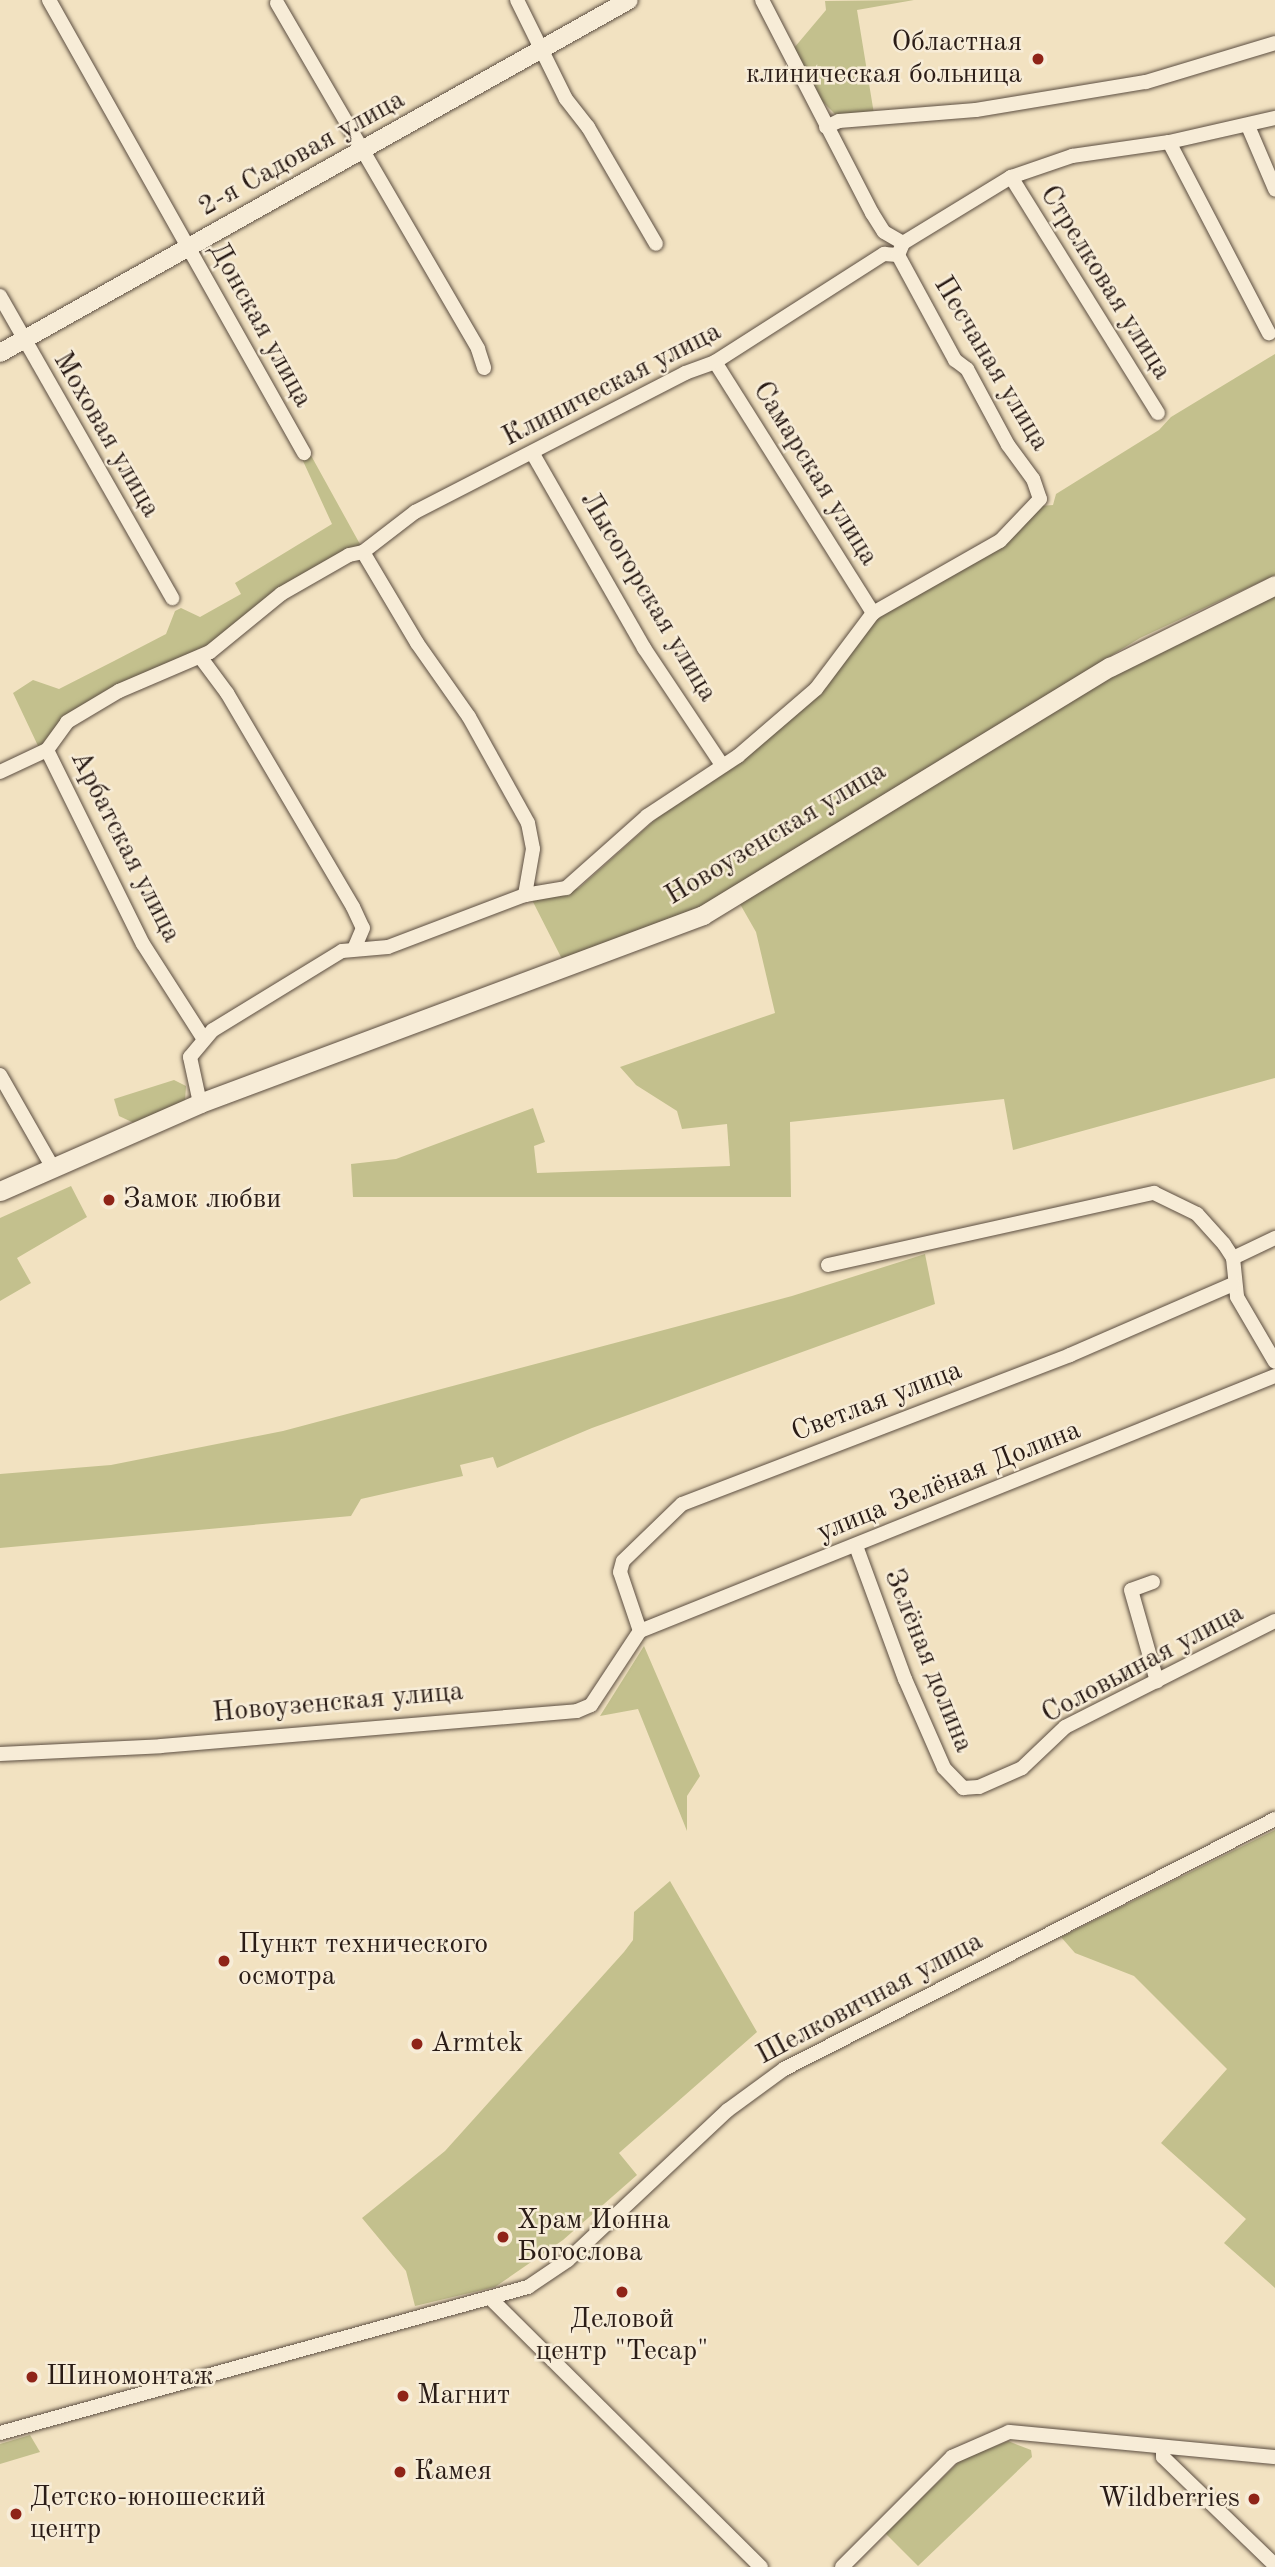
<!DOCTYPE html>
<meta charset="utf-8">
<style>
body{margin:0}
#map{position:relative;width:1275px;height:2567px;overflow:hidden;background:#f2e2c1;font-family:"Old Standard TT",serif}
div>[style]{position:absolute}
.green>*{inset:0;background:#c3c08d}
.roads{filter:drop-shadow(0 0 2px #5c4e41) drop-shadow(0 0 2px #5c4e41)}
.minor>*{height:14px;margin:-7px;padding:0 7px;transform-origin:7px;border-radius:7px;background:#f7ecd7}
.tertiary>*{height:18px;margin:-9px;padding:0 9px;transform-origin:9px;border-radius:9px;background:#f7ecd7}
.secondary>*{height:19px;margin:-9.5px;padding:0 9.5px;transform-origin:9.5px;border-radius:9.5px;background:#f7ecd7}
.dots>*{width:19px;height:19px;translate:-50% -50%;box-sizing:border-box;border:4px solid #f7ecd7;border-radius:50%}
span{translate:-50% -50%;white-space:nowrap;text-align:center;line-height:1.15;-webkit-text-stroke:5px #f7ecd7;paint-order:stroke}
.poi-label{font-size:28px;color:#2a1c16}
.right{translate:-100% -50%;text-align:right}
.left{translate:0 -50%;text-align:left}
.street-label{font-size:28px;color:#2a1c16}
</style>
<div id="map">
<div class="green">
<i style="clip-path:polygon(914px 0,857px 10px,874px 114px,836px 115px,821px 100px,794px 48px,826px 10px,825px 1px)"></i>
<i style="clip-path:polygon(1275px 354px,1275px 575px,1140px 638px,702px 906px,562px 959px,531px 898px,550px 898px,579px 888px,666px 810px,812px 700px,881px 614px,1041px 506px,1053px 505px,1056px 494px,1159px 430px,1171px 417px)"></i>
<i style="clip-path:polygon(308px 450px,361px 546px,204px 652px,114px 689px,62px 718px,39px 748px,13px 693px,33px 680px,59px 689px,114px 661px,166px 634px,175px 611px,181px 608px,200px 617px,241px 594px,235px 583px,332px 524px,303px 461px)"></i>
<i style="clip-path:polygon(1275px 594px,1275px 1078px,1013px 1150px,1004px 1099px,790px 1122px,791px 1197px,353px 1197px,351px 1164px,396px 1159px,533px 1108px,545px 1142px,534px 1146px,537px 1173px,730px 1166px,727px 1124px,682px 1129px,677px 1111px,636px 1085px,620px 1067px,775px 1013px,756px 932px,740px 904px,1114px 673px)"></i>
<i style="clip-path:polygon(174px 1080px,186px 1086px,185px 1101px,134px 1123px,119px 1116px,114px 1099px)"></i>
<i style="clip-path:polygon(71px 1186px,87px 1217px,17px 1258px,31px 1283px,0 1301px,0 1218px)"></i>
<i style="clip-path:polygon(925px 1254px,935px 1304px,592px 1428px,497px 1468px,493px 1457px,460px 1465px,463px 1476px,361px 1499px,351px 1516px,0 1548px,0 1474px,111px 1465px,283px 1431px,792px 1296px)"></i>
<i style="clip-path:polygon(644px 1646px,700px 1776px,687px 1796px,687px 1831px,638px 1709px,600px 1716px)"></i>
<i style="clip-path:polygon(1275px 1830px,1275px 2288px,1224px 2243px,1246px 2219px,1161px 2143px,1227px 2069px,1134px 1976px,1075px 1953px,1061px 1937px)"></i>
<i style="clip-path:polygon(670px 1881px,757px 2032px,619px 2153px,637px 2175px,563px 2240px,495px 2287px,415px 2306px,406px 2271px,362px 2218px,445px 2151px,624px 1952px,633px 1940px,634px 1912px)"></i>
<i style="clip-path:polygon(30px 2435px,40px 2452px,0 2464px,0 2444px)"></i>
<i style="clip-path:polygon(1008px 2441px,1031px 2450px,1032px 2457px,918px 2566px,885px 2533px,961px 2460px)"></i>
</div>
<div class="roads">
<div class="minor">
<i style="left:49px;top:0;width:520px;rotate:60.62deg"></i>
<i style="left:517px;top:0;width:110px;rotate:63.7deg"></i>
<i style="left:566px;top:99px;width:36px;rotate:52deg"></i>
<i style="left:588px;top:127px;width:135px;rotate:59.8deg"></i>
<i style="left:762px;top:0;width:240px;rotate:62.7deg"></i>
<i style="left:872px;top:213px;width:22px;rotate:58deg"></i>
<i style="left:884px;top:232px;width:22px;rotate:30deg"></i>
<i style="left:277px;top:3px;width:400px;rotate:59.8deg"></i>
<i style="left:478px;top:349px;width:20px;rotate:72deg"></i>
<i style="left:1248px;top:126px;width:69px;rotate:66.8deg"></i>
<i style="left:826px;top:127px;width:14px;rotate:-25deg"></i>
<i style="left:839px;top:121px;width:137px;rotate:-4.6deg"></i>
<i style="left:976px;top:110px;width:172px;rotate:-9.4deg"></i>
<i style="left:1146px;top:82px;width:135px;rotate:-16.8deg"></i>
<i style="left:1169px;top:142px;width:216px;rotate:62.4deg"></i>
<i style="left:1011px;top:177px;width:278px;rotate:58.1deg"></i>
<i style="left:0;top:296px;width:348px;rotate:60.3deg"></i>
<i style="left:715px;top:362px;width:297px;rotate:57.8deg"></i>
<i style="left:533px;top:454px;width:224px;rotate:60.2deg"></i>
<i style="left:644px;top:648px;width:141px;rotate:56.3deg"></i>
<i style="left:363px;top:552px;width:106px;rotate:59.3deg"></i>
<i style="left:417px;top:643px;width:90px;rotate:54.9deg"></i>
<i style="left:469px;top:717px;width:121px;rotate:60.9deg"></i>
<i style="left:528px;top:823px;width:26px;rotate:79deg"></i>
<i style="left:533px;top:849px;width:47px;rotate:99.9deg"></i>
<i style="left:201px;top:658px;width:44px;rotate:53.4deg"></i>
<i style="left:227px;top:693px;width:248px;rotate:59.5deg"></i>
<i style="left:353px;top:907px;width:23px;rotate:65deg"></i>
<i style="left:363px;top:928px;width:21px;rotate:113deg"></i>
<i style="left:47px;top:750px;width:216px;rotate:63.7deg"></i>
<i style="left:143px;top:944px;width:112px;rotate:57.4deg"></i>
<i style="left:0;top:772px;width:52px;rotate:-25.1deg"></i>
<i style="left:47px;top:750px;width:34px;rotate:-54deg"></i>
<i style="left:67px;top:722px;width:61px;rotate:-30.8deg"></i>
<i style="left:119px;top:691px;width:99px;rotate:-23.2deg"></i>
<i style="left:210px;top:652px;width:92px;rotate:-39.2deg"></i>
<i style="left:281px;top:594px;width:78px;rotate:-29.8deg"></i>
<i style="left:349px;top:555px;width:14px;rotate:-12deg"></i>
<i style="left:363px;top:552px;width:66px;rotate:-37.6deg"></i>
<i style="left:415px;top:512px;width:304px;rotate:-27.2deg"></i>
<i style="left:685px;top:373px;width:32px;rotate:-20deg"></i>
<i style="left:715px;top:362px;width:201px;rotate:-32.6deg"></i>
<i style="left:884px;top:254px;width:14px;rotate:4deg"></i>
<i style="left:898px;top:255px;width:13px;rotate:-67deg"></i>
<i style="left:903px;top:243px;width:127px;rotate:-31.4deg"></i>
<i style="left:1011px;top:177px;width:65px;rotate:-19deg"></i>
<i style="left:1072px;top:156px;width:98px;rotate:-8.2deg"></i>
<i style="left:1169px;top:142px;width:109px;rotate:-12.8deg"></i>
<i style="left:0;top:1075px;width:107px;rotate:60.3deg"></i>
<i style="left:200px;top:1103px;width:47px;rotate:-102.3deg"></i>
<i style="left:190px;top:1057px;width:35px;rotate:-50deg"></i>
<i style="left:213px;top:1030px;width:151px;rotate:-31.5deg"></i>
<i style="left:342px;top:951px;width:46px;rotate:-5deg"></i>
<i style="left:388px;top:947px;width:147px;rotate:-20.8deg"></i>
<i style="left:525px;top:895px;width:42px;rotate:-9.7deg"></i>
<i style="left:566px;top:888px;width:108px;rotate:-41.6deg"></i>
<i style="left:647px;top:816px;width:109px;rotate:-33.4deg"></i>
<i style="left:738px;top:756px;width:103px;rotate:-40.7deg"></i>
<i style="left:816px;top:689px;width:95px;rotate:-53.1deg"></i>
<i style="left:873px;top:613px;width:146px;rotate:-29.6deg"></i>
<i style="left:1000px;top:541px;width:58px;rotate:-46.4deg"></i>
<i style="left:1040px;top:499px;width:21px;rotate:-109deg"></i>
<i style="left:1033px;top:479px;width:42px;rotate:-126.3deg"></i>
<i style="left:1008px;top:445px;width:86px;rotate:-118.3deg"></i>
<i style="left:967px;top:369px;width:15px;rotate:-143deg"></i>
<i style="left:955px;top:360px;width:119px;rotate:-118.5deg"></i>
<i style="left:1233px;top:1258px;width:47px;rotate:-25.5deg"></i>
<i style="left:828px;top:1265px;width:334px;rotate:-12.5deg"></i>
<i style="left:1154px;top:1193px;width:48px;rotate:26deg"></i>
<i style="left:1197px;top:1214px;width:40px;rotate:48deg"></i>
<i style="left:1224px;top:1244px;width:17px;rotate:57deg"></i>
<i style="left:1233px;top:1258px;width:39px;rotate:84deg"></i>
<i style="left:1237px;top:1297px;width:75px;rotate:59.7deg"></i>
<i style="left:856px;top:1546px;width:142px;rotate:69.8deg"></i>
<i style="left:905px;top:1679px;width:97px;rotate:66.3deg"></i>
<i style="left:944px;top:1768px;width:28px;rotate:46deg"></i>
<i style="left:963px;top:1788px;width:16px;rotate:-4deg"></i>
<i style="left:979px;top:1787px;width:47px;rotate:-23.8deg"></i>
<i style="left:1022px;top:1768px;width:59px;rotate:-43.6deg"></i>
<i style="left:1065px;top:1727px;width:235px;rotate:-26.8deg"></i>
<i style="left:1153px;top:1582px;width:23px;rotate:160deg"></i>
<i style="left:1131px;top:1590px;width:95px;rotate:74.1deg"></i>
<i style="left:640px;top:1631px;width:62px;rotate:-108.7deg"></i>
<i style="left:620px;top:1572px;width:11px;rotate:-75deg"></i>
<i style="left:623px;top:1561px;width:82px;rotate:-44deg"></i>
<i style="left:682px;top:1504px;width:416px;rotate:-21deg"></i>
<i style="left:1070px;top:1355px;width:178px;rotate:-23.5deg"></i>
<i style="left:640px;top:1631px;width:684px;rotate:-21.88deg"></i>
<i style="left:0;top:1754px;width:161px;rotate:-2.8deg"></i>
<i style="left:161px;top:1746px;width:417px;rotate:-4.8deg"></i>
<i style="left:577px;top:1711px;width:15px;rotate:-23deg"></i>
<i style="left:591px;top:1705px;width:89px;rotate:-56.5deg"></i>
<i style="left:492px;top:2300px;width:379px;rotate:44.8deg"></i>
<i style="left:0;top:2433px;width:548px;rotate:-15.46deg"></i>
<i style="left:528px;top:2287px;width:48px;rotate:-34deg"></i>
<i style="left:568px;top:2260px;width:219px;rotate:-43.2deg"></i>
<i style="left:728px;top:2110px;width:69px;rotate:-36.2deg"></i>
<i style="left:784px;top:2069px;width:551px;rotate:-26.98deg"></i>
<i style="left:1163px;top:2447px;width:10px;rotate:90deg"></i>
<i style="left:1163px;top:2457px;width:156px;rotate:44deg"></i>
<i style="left:842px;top:2567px;width:156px;rotate:-45deg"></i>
<i style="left:952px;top:2457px;width:62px;rotate:-23.7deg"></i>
<i style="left:1009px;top:2432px;width:267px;rotate:5.4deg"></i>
</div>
<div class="tertiary">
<i style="left:0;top:353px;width:721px;rotate:-29.3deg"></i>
</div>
<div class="secondary">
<i style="left:0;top:1191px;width:219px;rotate:-23.7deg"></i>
<i style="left:200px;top:1103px;width:537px;rotate:-20.49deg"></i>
<i style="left:703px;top:915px;width:477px;rotate:-31.4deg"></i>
<i style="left:1110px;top:667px;width:184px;rotate:-26.4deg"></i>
</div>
</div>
<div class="dots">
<i style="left:1038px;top:59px;background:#8f2418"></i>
<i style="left:109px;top:1200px;background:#8f2418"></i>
<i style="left:224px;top:1961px;background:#8f2418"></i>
<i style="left:417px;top:2044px;background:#8f2418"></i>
<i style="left:503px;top:2237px;background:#8f2418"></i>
<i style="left:622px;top:2292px;background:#8f2418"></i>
<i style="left:32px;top:2377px;background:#8f2418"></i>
<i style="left:403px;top:2396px;background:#8f2418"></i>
<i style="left:400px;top:2472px;background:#8f2418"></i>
<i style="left:1254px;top:2499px;background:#8f2418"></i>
<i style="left:16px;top:2514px;background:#8f2418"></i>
</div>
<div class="poi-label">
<span class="right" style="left:1022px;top:59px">Областная<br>клиническая больница</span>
<span class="left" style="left:123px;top:1200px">Замок любви</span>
<span class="left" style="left:238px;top:1961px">Пункт технического<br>осмотра</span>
<span class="left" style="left:431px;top:2044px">Armtek</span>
<span class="left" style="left:517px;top:2237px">Храм Ионна<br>Богослова</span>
<span style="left:622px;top:2336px">Деловой<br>центр "Тесар"</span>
<span class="left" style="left:46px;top:2377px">Шиномонтаж</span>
<span class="left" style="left:417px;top:2396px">Магнит</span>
<span class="left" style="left:414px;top:2472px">Камея</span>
<span class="left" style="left:30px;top:2514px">Детско-юношеский<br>центр</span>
<span class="right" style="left:1240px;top:2499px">Wildberries</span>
</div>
<div class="street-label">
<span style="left:302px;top:154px;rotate:-29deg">2-я Садовая улица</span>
<span style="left:1105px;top:283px;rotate:58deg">Стрелковая улица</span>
<span style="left:260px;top:325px;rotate:61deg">Донская улица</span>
<span style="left:991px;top:364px;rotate:59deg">Песчаная улица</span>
<span style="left:612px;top:385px;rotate:-27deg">Клиническая улица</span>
<span style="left:106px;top:435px;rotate:60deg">Моховая улица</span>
<span style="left:815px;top:474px;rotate:58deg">Самарская улица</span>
<span style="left:648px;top:597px;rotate:59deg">Лысогорская улица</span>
<span style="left:776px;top:834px;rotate:-31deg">Новоузенская улица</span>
<span style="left:125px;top:847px;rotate:63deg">Арбатская улица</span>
<span style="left:877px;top:1402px;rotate:-21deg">Светлая улица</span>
<span style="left:949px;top:1482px;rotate:-22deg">улица Зелёная Долина</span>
<span style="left:928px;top:1661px;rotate:68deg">Зелёная долина</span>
<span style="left:1143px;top:1664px;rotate:-28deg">Соловьиная улица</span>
<span style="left:338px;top:1703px;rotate:-5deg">Новоузенская улица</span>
<span style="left:870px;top:1999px;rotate:-28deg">Шелковичная улица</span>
</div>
</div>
